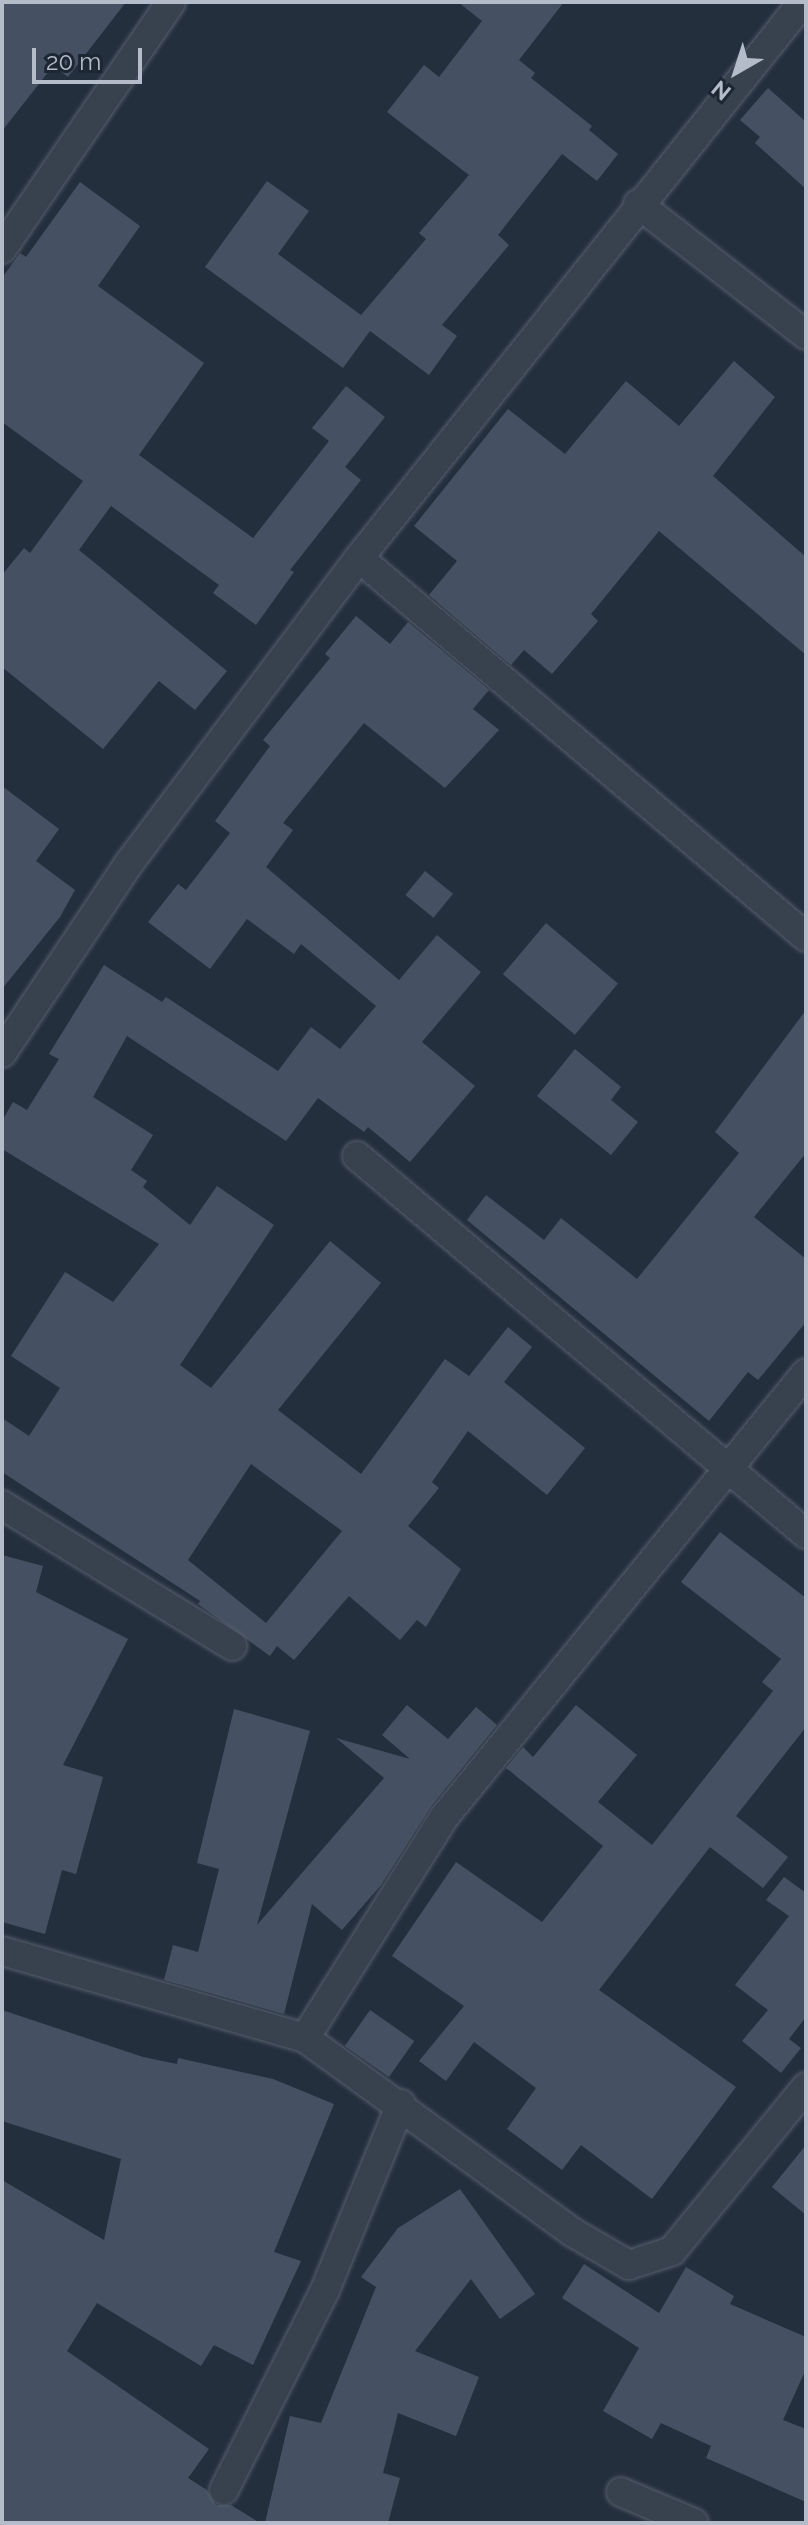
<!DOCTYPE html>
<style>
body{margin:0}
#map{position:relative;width:808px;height:2525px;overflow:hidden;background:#242f3e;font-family:Raleway,sans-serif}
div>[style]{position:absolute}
.building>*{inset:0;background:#455162;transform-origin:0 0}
.roads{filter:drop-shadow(0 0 2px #565f6c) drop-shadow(0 0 2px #565f6c)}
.street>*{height:28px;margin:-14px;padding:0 14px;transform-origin:14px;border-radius:14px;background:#38414e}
span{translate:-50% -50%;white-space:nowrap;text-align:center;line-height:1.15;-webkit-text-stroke:6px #1d2633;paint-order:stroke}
.frame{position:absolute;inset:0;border:4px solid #b4bcc9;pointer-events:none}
.north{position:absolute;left:696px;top:32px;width:80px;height:80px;-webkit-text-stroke:6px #1d2633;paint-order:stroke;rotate:219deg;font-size:22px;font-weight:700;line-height:32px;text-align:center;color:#b4bcc9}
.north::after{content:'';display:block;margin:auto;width:28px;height:36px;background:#b4bcc9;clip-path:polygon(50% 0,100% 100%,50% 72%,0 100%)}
.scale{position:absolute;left:32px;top:48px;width:110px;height:36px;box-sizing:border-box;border:4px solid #b4bcc9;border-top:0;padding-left:10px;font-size:24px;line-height:28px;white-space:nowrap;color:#b4bcc9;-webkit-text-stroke:6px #1d2633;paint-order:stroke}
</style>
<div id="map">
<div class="building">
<i style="clip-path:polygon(2px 2px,126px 2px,68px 77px,53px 66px,2px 131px)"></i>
<i style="clip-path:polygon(458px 2px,564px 2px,519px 60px,535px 73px,531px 78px,592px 126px,589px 130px,618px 154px,597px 181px,562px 154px,498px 235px,509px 245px,442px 325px,457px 336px,429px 375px,370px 331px,343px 368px,205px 267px,267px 181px,309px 211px,278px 254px,361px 315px,426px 239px,419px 233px,469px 175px,387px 112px,424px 65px,439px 77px,482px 21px)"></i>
<i style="clip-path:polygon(768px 88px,806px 122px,806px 189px,755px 143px,760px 137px,740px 120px)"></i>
<i style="clip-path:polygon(80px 182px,140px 226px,98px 286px,204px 363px,139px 455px,253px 538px,329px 441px,312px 428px,346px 386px,385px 417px,345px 467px,361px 480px,290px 570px,294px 572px,256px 625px,213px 593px,219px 585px,111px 506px,79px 550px,227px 671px,195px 710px,159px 681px,103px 749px,2px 667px,2px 575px,24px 548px,30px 553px,83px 481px,2px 422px,2px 278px,20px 253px,26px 257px)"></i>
<i style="clip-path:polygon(734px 361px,775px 397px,713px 476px,806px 557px,806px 655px,659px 531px,591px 614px,598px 621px,552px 674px,524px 650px,511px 665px,429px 595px,457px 561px,414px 526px,508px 409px,565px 454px,626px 381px,679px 426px)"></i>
<i style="clip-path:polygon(evenodd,356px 616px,390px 644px,408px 622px,489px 690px,473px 709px,499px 730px,445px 788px,364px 723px,283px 823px,293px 830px,266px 867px,399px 980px,437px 935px,481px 972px,422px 1042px,475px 1086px,410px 1162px,368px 1127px,364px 1132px,318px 1098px,286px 1141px,127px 1036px,93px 1097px,153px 1135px,131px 1170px,147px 1181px,143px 1187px,190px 1225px,217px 1186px,274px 1225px,180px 1365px,211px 1388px,330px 1241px,381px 1283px,278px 1410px,361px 1474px,445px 1359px,469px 1376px,508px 1327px,532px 1347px,504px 1382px,585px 1448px,547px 1495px,468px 1431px,432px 1482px,439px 1488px,408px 1526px,461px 1569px,426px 1627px,417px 1620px,400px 1640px,349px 1596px,294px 1660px,277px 1646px,270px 1656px,198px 1604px,200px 1601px,2px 1472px,2px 1418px,29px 1436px,60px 1388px,11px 1356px,65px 1272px,113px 1302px,159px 1244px,2px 1149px,2px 1121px,13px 1102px,27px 1110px,59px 1059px,49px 1054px,104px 965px,162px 1002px,166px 997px,278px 1071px,311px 1027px,340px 1049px,376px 1006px,301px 944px,294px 954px,247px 919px,210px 969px,148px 922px,178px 884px,186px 890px,230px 833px,215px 821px,270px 746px,263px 740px,330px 658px,325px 654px,356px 616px,251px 1464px,342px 1531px,266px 1623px,188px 1560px,251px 1464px)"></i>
<i style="clip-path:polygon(2px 786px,59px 829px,36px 861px,75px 890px,60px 917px,2px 989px)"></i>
<i style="left:425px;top:871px;width:36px;height:31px;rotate:39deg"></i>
<i style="left:546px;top:923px;width:94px;height:67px;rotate:40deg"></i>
<i style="clip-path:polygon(806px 1010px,806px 1153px,754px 1217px,806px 1259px,806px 1322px,758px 1380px,748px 1372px,709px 1421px,467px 1220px,486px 1195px,544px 1240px,561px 1218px,637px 1279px,739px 1153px,715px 1132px)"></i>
<i style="clip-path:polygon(575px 1049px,621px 1087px,611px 1100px,638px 1122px,611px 1155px,537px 1096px)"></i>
<i style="clip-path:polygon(720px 1532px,806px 1598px,806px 1727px,736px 1816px,788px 1857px,763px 1888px,710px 1847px,599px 1990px,736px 2087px,652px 2199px,581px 2145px,562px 2170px,507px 2129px,536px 2088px,474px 2042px,446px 2081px,419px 2061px,464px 2006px,392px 1956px,456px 1862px,542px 1922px,603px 1846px,506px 1768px,523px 1747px,533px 1757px,576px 1705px,637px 1755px,598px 1802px,652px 1845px,773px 1691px,762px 1682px,781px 1659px,681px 1582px)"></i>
<i style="clip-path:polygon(2px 1555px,43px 1566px,36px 1592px,128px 1639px,63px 1765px,103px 1777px,76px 1874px,62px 1870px,45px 1934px,2px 1922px)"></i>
<i style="clip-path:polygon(407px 1705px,448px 1739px,476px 1707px,497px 1725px,432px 1805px,381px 1885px,342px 1930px,312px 1904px,284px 2014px,164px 1980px,173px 1945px,198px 1952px,219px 1869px,197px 1863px,234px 1709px,310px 1731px,257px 1925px,384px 1778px,336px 1738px,410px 1759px,382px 1735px)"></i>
<i style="clip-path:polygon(784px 1877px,806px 1893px,806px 2017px,789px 2039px,801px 2048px,781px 2073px,742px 2041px,768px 2010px,735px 1985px,789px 1916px,766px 1900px)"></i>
<i style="clip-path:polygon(2px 2010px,143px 2057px,177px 2064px,178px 2058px,273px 2079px,334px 2104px,274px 2252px,301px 2261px,253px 2365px,214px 2345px,201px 2366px,97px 2303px,67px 2351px,209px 2449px,188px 2478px,207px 2490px,216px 2505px,231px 2505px,260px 2523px,2px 2523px,2px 2180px,104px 2240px,121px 2159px,2px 2121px)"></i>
<i style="left:370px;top:2010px;width:54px;height:44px;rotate:35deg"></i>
<i style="clip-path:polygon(806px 2145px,806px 2215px,772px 2187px)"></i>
<i style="clip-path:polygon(460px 2189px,535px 2294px,500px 2319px,471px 2279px,415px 2351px,479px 2377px,456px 2436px,398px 2413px,383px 2473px,400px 2478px,388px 2523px,265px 2523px,290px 2416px,321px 2423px,376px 2287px,361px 2277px,398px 2228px)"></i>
<i style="clip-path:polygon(584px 2264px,659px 2313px,686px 2267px,734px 2296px,730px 2304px,806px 2337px,806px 2369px,783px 2420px,806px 2429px,806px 2502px,706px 2458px,711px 2446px,661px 2423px,652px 2439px,603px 2411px,639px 2348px,562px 2298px)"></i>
</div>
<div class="roads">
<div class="street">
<i style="left:638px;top:204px;width:213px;rotate:37.9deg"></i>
<i style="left:2px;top:249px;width:299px;rotate:-55.6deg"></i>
<i style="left:359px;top:558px;width:586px;rotate:40.29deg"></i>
<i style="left:2px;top:1053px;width:230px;rotate:-56.2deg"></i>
<i style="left:130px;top:862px;width:381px;rotate:-53deg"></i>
<i style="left:359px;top:558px;width:712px;rotate:-51.39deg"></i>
<i style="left:357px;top:1156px;width:587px;rotate:40.09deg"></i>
<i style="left:2px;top:1505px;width:270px;rotate:31.5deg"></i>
<i style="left:2px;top:1951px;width:315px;rotate:16deg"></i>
<i style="left:305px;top:2038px;width:330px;rotate:36deg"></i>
<i style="left:572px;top:2232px;width:66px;rotate:30.1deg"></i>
<i style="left:629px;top:2265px;width:45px;rotate:-18deg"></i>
<i style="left:672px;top:2251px;width:212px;rotate:-50.7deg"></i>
<i style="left:305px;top:2038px;width:262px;rotate:-57.8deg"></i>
<i style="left:445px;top:1816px;width:571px;rotate:-50.82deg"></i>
<i style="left:224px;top:2490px;width:224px;rotate:-63.2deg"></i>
<i style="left:325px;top:2290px;width:201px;rotate:-67.8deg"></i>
<i style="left:621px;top:2492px;width:79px;rotate:23deg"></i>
</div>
</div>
<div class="frame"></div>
<div class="north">N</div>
<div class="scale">20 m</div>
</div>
